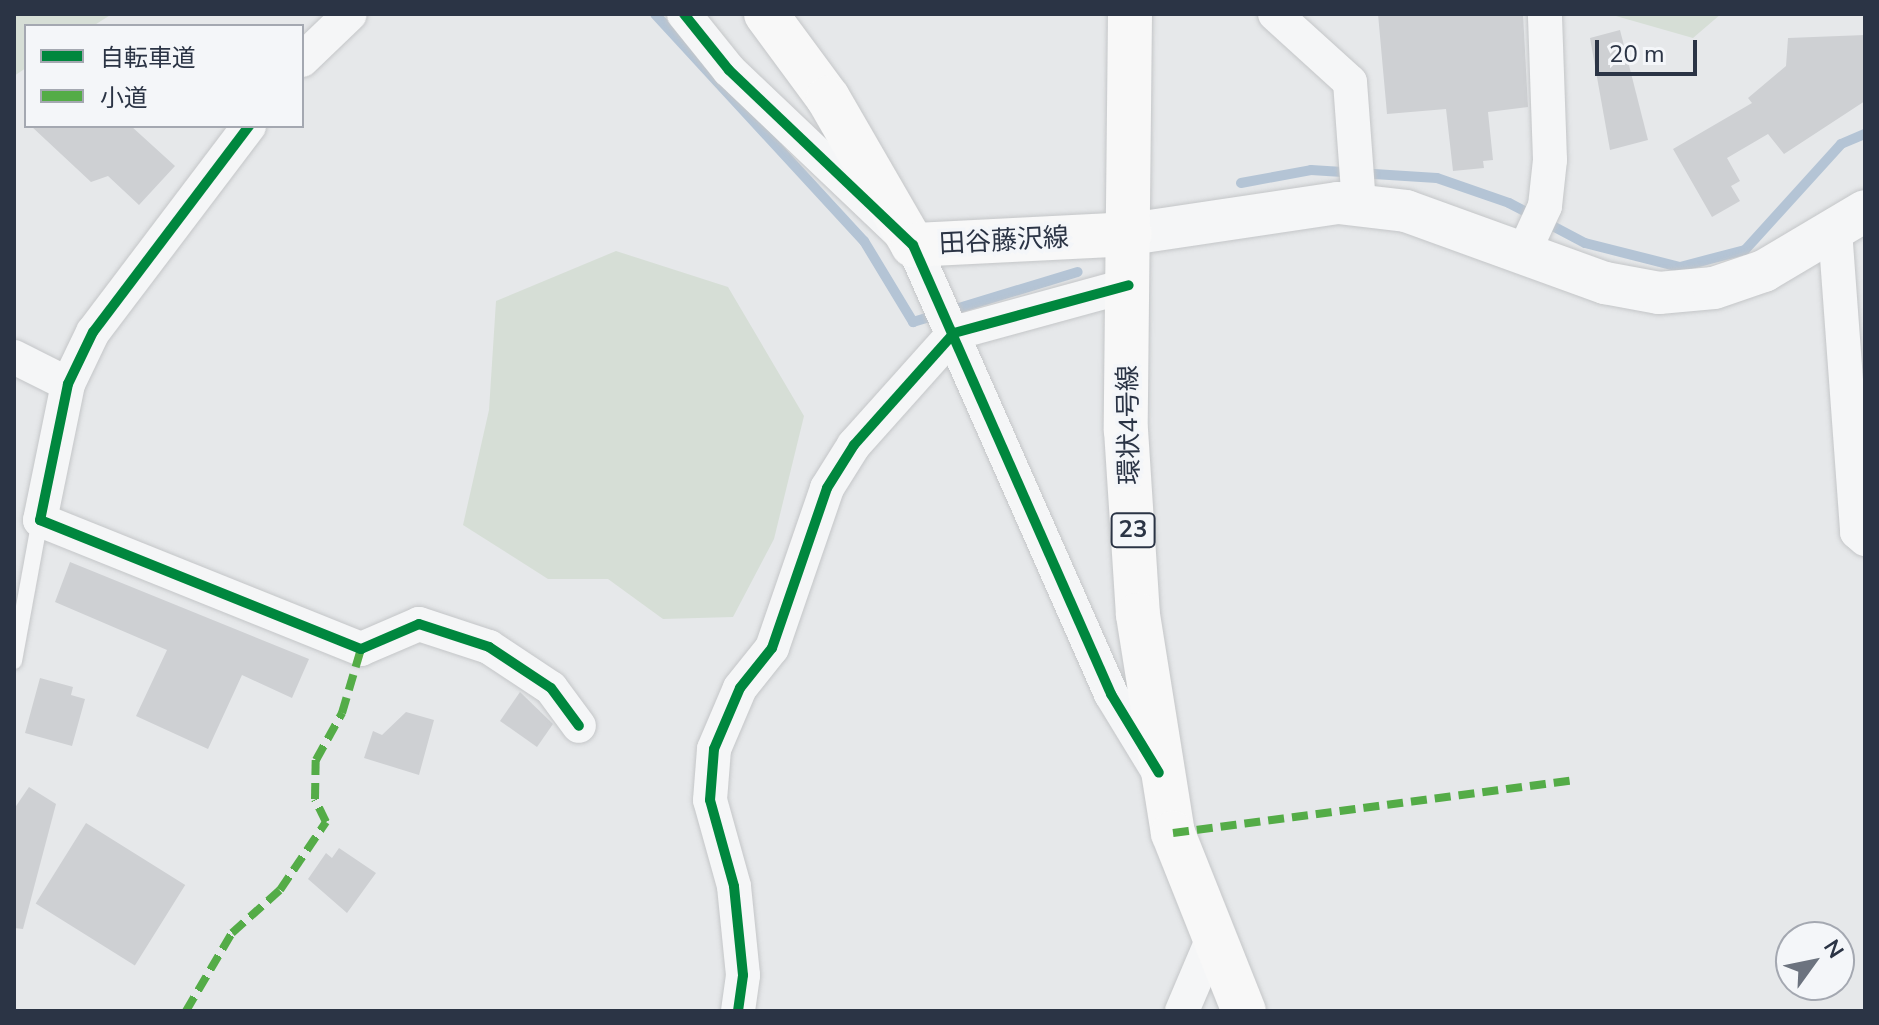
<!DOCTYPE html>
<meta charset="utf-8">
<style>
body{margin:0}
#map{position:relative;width:1879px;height:1025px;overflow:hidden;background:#e6e8ea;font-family:"Nunito Sans","Noto Sans JP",sans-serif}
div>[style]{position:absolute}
.green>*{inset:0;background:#d6ded6}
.stream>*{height:10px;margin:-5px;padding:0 5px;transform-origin:5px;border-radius:5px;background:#b4c4d5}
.building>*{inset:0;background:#ced0d3;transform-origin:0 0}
.roads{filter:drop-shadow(0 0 2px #c4c6c8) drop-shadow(0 0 2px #c4c6c8)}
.service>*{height:16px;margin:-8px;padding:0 8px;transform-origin:8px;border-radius:8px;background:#f5f6f7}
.minor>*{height:34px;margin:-17px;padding:0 17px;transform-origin:17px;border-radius:17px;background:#f5f6f7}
.tertiary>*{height:42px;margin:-21px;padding:0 21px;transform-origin:21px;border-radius:21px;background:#f5f6f7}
.secondary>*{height:44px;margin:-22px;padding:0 22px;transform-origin:22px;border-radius:22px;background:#f8f8f8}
.primary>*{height:44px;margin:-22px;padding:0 22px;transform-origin:22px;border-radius:22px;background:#f8f8f8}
.quiet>*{height:8px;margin-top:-4px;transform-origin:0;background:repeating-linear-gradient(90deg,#54ac47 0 16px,transparent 0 24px)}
.cycleway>*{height:10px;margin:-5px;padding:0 5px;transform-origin:5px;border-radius:5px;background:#00873e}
span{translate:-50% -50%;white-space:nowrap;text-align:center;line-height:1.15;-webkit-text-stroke:7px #f4f6f9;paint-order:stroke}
.shield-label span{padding:2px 6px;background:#f4f6f9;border:2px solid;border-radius:6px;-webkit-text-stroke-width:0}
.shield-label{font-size:24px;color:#2b3445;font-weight:700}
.street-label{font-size:26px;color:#2b3445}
.frame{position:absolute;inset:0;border:16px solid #2b3445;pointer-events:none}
.legend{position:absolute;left:24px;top:24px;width:280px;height:104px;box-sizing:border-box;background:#f4f6f9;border:2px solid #a4a8b1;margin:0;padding:10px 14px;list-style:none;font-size:24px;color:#2b3445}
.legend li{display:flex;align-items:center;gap:16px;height:40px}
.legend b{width:40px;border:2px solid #a4a8b1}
.north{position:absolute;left:1775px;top:921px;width:80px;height:80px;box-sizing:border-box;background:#f4f6f9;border:2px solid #a4a8b1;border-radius:50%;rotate:57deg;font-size:22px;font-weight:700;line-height:32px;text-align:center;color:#2b3445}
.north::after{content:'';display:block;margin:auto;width:28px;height:36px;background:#6c737f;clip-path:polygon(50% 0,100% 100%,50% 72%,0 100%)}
.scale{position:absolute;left:1595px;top:40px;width:102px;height:36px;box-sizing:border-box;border:4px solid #2b3445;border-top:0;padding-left:10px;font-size:24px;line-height:28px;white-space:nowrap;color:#2b3445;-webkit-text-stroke:6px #f4f6f9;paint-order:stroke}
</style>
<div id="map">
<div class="green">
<i style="clip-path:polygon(14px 14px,112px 14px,93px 26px,26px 26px,26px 68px,14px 76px)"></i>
<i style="clip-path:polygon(1609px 14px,1721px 14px,1693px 38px)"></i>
<i style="clip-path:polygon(616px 251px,728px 287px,804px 416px,774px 539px,733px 617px,663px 619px,608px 579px,548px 579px,463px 525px,489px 410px,496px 301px)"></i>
</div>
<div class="stream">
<i style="left:655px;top:14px;width:309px;rotate:47.4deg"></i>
<i style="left:864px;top:241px;width:95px;rotate:58.8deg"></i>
<i style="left:913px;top:322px;width:172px;rotate:-16.9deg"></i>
<i style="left:1241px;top:183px;width:71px;rotate:-10.5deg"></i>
<i style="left:1311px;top:170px;width:126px;rotate:3.6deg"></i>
<i style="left:1437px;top:178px;width:76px;rotate:19.1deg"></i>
<i style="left:1509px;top:203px;width:86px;rotate:27.8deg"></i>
<i style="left:1585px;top:243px;width:98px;rotate:14.2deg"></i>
<i style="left:1680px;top:267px;width:67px;rotate:-14.7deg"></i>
<i style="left:1745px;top:250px;width:143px;rotate:-47.8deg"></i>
<i style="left:1841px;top:144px;width:26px;rotate:-23deg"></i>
</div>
<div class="building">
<i style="clip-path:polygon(1378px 14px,1523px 14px,1528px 107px,1488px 112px,1493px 160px,1483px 161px,1484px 168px,1453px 171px,1446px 109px,1387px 114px)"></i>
<i style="clip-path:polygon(1620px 30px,1648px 140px,1610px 150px,1590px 38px)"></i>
<i style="clip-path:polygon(1865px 35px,1865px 101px,1784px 154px,1768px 134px,1727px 158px,1740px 181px,1731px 186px,1740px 201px,1712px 217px,1673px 149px,1752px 103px,1748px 98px,1786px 66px,1788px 38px)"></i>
<i style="clip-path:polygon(31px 126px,131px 126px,175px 166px,139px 205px,108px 176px,91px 182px)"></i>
<i style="clip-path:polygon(70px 562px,309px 659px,292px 698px,242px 675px,208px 749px,136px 716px,167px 650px,55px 602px)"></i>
<i style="clip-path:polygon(40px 678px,73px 687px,71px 695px,85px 699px,72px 746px,25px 733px)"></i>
<i style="clip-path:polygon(520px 692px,553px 724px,537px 747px,500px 721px)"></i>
<i style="clip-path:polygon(406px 712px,434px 720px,419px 775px,364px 758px,373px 731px,382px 735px)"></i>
<i style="clip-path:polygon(29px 787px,56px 804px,23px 929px,14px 928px,14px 809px)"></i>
<i style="left:86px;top:823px;width:117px;height:95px;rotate:32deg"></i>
<i style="clip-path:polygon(339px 848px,376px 873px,347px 913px,308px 879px,326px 853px,332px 858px)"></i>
</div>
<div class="roads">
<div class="service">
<i style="left:14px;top:661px;width:143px;rotate:-79.6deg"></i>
</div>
<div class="minor">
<i style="left:684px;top:14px;width:72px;rotate:51.2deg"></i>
<i style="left:729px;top:70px;width:254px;rotate:43.6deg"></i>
<i style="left:913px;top:245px;width:491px;rotate:66.2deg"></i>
<i style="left:1111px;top:694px;width:90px;rotate:58.6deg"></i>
<i style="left:1275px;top:14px;width:101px;rotate:42.2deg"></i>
<i style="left:1350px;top:82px;width:123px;rotate:85.8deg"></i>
<i style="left:302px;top:60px;width:66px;rotate:-43.8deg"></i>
<i style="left:249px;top:126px;width:258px;rotate:127.1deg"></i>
<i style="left:93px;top:332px;width:58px;rotate:115.7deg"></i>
<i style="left:68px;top:384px;width:139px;rotate:101.6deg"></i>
<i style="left:40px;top:520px;width:346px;rotate:21.9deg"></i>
<i style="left:361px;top:649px;width:63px;rotate:-23.3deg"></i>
<i style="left:419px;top:624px;width:74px;rotate:18.2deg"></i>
<i style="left:489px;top:647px;width:74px;rotate:33.5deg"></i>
<i style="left:551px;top:688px;width:47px;rotate:53.6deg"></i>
<i style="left:1835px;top:230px;width:303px;rotate:85.8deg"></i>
<i style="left:1857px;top:532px;width:11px;rotate:41deg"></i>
<i style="left:1523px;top:254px;width:53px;rotate:-65.4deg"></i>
<i style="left:1545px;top:206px;width:46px;rotate:-83.8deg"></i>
<i style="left:1550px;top:160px;width:146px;rotate:-92deg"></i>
<i style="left:14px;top:357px;width:60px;rotate:26.6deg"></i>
<i style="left:738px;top:1011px;width:36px;rotate:-82deg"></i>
<i style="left:743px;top:975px;width:89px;rotate:-95.8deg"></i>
<i style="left:734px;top:886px;width:89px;rotate:-105.6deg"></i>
<i style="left:710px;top:800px;width:51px;rotate:-85.5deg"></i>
<i style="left:714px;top:749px;width:66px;rotate:-66.9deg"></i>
<i style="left:740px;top:688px;width:51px;rotate:-51.3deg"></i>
<i style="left:772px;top:648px;width:169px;rotate:-71deg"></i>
<i style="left:827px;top:488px;width:51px;rotate:-57.9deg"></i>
<i style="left:854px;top:445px;width:150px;rotate:-48.2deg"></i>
<i style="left:954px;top:333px;width:181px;rotate:-15.3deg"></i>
<i style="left:1182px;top:1011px;width:79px;rotate:-67deg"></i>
</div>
<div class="tertiary">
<i style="left:1130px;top:234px;width:210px;rotate:-8.5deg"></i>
<i style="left:1338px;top:203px;width:68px;rotate:6.7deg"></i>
<i style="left:1406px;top:211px;width:212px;rotate:19.9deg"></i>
<i style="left:1605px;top:283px;width:55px;rotate:10.5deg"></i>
<i style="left:1659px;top:293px;width:55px;rotate:-5.2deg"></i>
<i style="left:1714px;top:288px;width:53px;rotate:-18.8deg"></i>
<i style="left:1764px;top:271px;width:117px;rotate:-30.7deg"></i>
</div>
<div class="secondary">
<i style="left:766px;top:14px;width:104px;rotate:53.6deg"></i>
<i style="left:828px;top:98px;width:170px;rotate:60deg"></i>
<i style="left:913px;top:245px;width:217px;rotate:-2.9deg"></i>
</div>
<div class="primary">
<i style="left:1130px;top:14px;width:416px;rotate:90.6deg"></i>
<i style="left:1126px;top:430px;width:185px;rotate:86.3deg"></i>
<i style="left:1138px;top:615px;width:221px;rotate:80.9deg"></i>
<i style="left:1173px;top:833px;width:192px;rotate:68.3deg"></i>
</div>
</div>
<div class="quiet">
<i style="left:1173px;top:833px;width:400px;rotate:-7.5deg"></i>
<i style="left:186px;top:1011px;width:91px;rotate:-59.5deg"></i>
<i style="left:232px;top:933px;width:64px;rotate:-41.9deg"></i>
<i style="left:280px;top:890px;width:82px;rotate:-55.9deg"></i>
<i style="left:326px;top:822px;width:25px;rotate:-116deg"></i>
<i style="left:315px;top:799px;width:39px;rotate:-89deg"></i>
<i style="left:316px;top:760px;width:54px;rotate:-61deg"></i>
<i style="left:342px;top:713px;width:67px;rotate:-73.5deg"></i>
</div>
<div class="cycleway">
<i style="left:684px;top:14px;width:72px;rotate:51.2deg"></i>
<i style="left:729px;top:70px;width:254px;rotate:43.6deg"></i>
<i style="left:913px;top:245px;width:491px;rotate:66.2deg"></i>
<i style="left:1111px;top:694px;width:92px;rotate:58.7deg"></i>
<i style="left:249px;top:126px;width:258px;rotate:127.1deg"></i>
<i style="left:93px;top:332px;width:58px;rotate:115.7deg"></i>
<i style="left:68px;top:384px;width:139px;rotate:101.6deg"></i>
<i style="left:40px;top:520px;width:346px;rotate:21.9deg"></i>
<i style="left:361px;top:649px;width:63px;rotate:-23.3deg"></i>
<i style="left:419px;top:624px;width:74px;rotate:18.2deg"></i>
<i style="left:489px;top:647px;width:74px;rotate:33.5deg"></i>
<i style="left:551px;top:688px;width:47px;rotate:53.6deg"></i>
<i style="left:738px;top:1011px;width:36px;rotate:-82deg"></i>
<i style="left:743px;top:975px;width:89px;rotate:-95.8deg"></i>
<i style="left:734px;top:886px;width:89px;rotate:-105.6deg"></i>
<i style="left:710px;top:800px;width:51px;rotate:-85.5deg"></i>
<i style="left:714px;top:749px;width:66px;rotate:-66.9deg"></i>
<i style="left:740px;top:688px;width:51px;rotate:-51.3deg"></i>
<i style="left:772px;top:648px;width:169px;rotate:-71deg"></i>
<i style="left:827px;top:488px;width:51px;rotate:-57.9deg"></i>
<i style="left:854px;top:445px;width:150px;rotate:-48.2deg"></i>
<i style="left:954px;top:333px;width:181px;rotate:-15.3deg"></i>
</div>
<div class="shield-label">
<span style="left:1133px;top:530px">23</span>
</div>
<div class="street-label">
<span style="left:1004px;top:241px;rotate:-3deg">田谷藤沢線</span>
<span style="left:1129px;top:425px;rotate:-91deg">環状4号線</span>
</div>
<div class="frame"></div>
<ul class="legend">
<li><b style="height:10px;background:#00873e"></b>自転車道</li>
<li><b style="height:10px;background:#54ac47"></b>小道</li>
</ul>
<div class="north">N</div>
<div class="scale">20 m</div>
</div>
